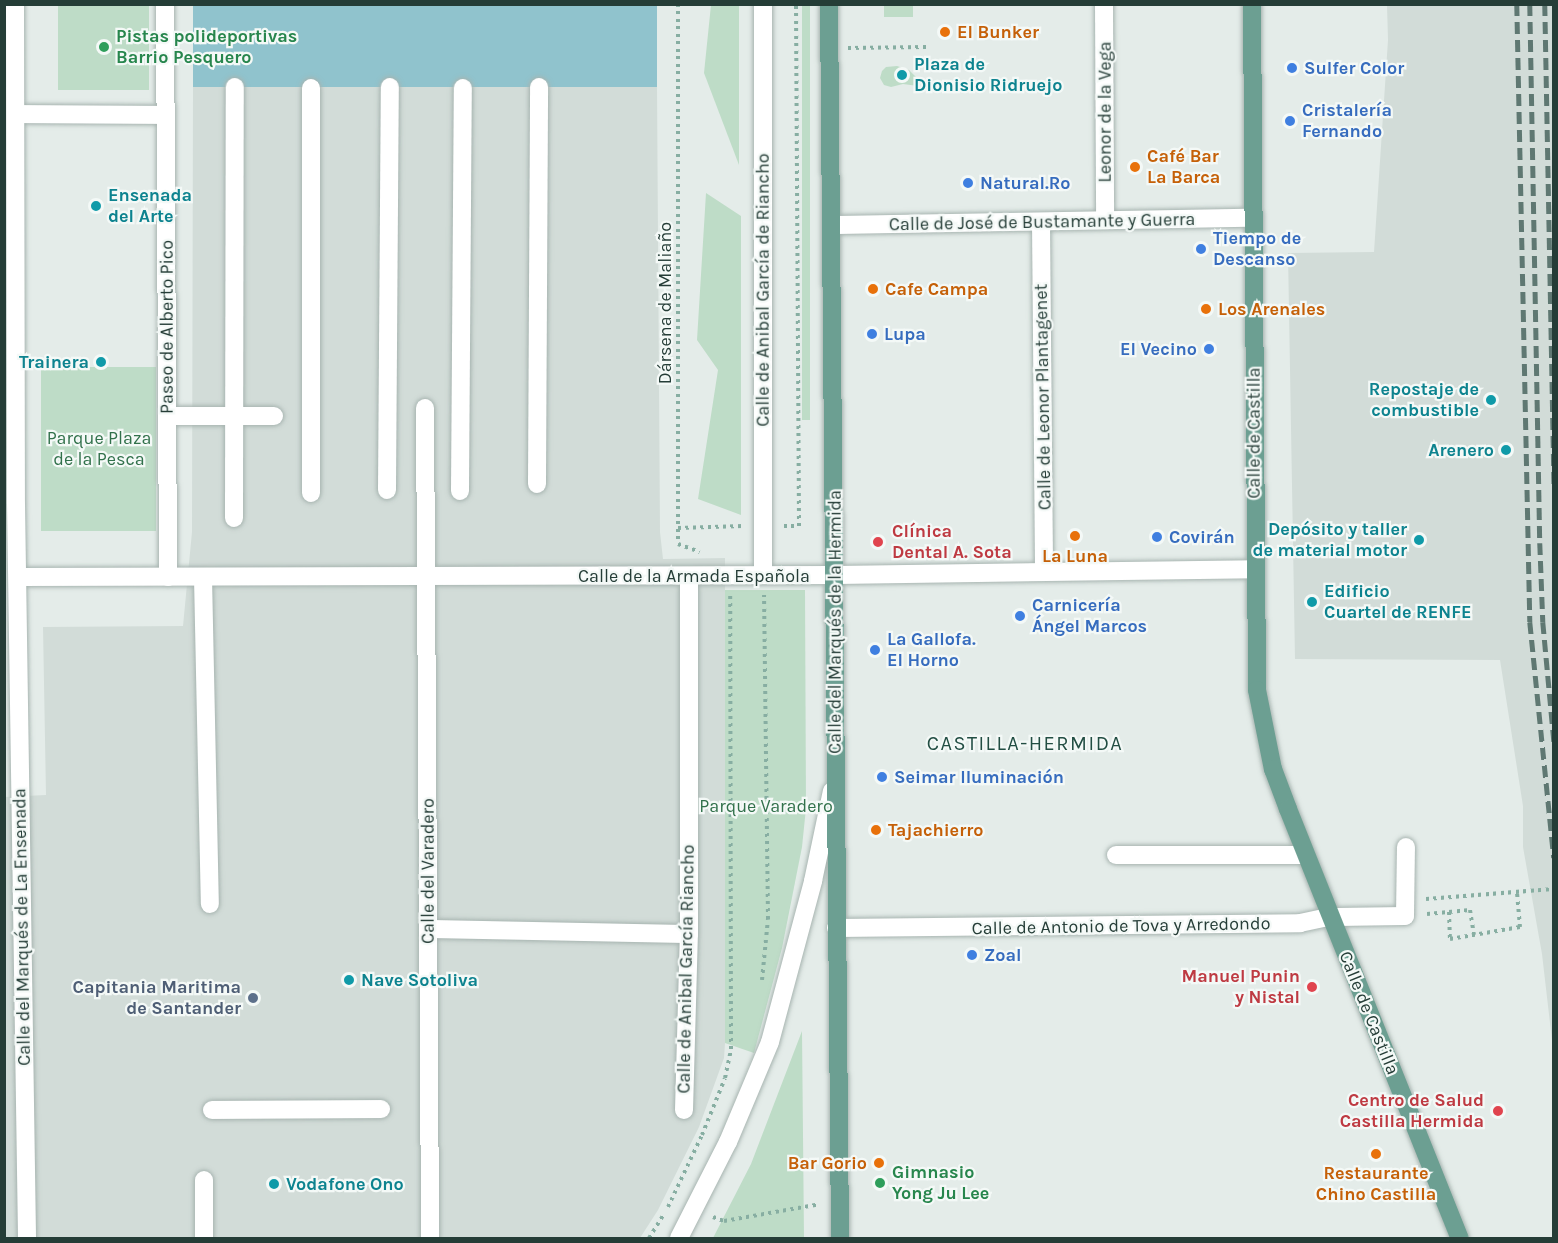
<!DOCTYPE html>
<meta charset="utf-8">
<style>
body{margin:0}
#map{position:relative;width:1558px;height:1243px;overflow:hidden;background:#e4ece9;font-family:Karla,sans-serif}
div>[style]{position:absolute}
.built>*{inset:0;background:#d2dcd8}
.green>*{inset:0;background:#bedcc7;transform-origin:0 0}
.water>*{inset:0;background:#90c3cd;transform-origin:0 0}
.path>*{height:4px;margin-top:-2px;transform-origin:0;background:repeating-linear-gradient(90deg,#87aea2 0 3px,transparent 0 7.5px)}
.roads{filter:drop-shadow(0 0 2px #a7b4b0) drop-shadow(0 0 2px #a7b4b0)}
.minor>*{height:18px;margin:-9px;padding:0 9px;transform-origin:9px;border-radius:9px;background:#fff}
.major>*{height:18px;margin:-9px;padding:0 9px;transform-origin:9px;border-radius:9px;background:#6c9f92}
.rail>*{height:4.5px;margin-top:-2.25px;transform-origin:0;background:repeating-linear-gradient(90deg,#5f7872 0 12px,transparent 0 18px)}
.dots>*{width:16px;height:16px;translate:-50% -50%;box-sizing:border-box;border:3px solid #f4f9f7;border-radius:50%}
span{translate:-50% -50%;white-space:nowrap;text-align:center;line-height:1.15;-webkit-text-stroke:4.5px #f4f9f7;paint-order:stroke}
.food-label{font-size:18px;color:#c56008;font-weight:700}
.left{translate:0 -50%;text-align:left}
.right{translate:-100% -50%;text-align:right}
.leisure-label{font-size:18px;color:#27864d;font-weight:700}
.culture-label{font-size:18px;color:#0d838f;font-weight:700}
.shop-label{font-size:18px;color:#366cbe;font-weight:700}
.street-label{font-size:18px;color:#253d37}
.park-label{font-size:18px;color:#31714b}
.health-label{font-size:18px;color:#be3a42;font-weight:700}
.service-label{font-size:18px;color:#4e5e75;font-weight:700}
.neighbourhood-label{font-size:20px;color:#224e43;letter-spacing:1.5px}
.frame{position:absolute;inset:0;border:6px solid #253d37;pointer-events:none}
</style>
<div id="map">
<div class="built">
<i style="clip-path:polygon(1387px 5px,1553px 5px,1553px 1049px,1542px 954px,1523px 847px,1523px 806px,1500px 660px,1295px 659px,1288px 253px,1374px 252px,1388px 40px)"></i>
<i style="clip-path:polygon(193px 87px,657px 87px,660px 532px,663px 559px,725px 558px,725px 1043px,724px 1058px,699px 1127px,658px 1210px,640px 1238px,5px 1238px,4px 797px,46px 795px,43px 627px,183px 626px,192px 532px)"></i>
</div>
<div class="green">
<i style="left:58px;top:5px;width:91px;height:85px"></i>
<i style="clip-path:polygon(711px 5px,739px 5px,739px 165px,704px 73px)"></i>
<i style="left:802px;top:5px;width:8px;height:415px"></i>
<i style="left:884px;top:5px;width:29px;height:12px"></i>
<i style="clip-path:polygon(897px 66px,909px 70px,919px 80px,918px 86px,903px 84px,891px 87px,884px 85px,880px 78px,882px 71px,886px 67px)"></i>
<i style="clip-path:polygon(706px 193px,741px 216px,741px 515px,698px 499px,718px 370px,697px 340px)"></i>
<i style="left:156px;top:367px;width:164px;height:115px;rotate:90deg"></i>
<i style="clip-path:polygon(725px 590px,805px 590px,806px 808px,802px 847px,782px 948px,754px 1053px,725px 1043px)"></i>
<i style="clip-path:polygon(802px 1031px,804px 1238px,713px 1238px,751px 1164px)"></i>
</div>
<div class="water">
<i style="left:193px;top:5px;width:464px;height:82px"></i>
</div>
<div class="path">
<i style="left:678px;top:4px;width:540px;rotate:90deg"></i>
<i style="left:678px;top:544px;width:23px;rotate:20deg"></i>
<i style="left:848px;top:48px;width:78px;rotate:-0.7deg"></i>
<i style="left:784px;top:526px;width:15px"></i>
<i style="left:799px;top:526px;width:522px;rotate:-90.33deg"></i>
<i style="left:678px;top:528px;width:65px;rotate:-1.8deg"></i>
<i style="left:1426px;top:899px;width:128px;rotate:-4.5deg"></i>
<i style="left:1449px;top:912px;width:27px;rotate:88deg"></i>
<i style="left:1450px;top:939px;width:71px;rotate:-9.7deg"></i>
<i style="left:1520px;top:927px;width:35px;rotate:-95deg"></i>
<i style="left:1427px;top:914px;width:43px;rotate:-5.3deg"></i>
<i style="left:1470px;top:910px;width:25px;rotate:81deg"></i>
<i style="left:762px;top:980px;width:61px;rotate:-84.4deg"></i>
<i style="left:768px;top:919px;width:324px;rotate:-90.7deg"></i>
<i style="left:668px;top:1207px;width:80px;rotate:-64.7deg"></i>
<i style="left:702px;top:1135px;width:61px;rotate:-68deg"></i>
<i style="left:725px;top:1078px;width:30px;rotate:-78deg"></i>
<i style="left:731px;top:1049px;width:454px;rotate:-90.1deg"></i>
<i style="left:713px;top:1217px;width:12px;rotate:20deg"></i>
<i style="left:724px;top:1221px;width:97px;rotate:-10deg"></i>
<i style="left:649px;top:1238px;width:28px;rotate:-58deg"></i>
</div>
<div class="roads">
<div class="minor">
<i style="left:15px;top:4px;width:500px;rotate:89.89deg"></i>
<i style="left:16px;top:504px;width:734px;rotate:89.14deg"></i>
<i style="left:165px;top:4px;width:573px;rotate:89.7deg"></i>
<i style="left:763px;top:4px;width:571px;rotate:90deg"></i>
<i style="left:1104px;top:4px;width:216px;rotate:89.7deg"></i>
<i style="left:17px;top:114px;width:149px;rotate:0.4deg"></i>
<i style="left:1041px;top:222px;width:349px;rotate:89.5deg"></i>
<i style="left:832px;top:225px;width:421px;rotate:-1deg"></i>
<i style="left:425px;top:408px;width:830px;rotate:89.65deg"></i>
<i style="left:167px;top:416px;width:107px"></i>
<i style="left:537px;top:484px;width:397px;rotate:-89.7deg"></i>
<i style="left:387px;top:490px;width:403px;rotate:-89.6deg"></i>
<i style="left:460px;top:491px;width:403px;rotate:-89.6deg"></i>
<i style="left:311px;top:493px;width:405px;rotate:-90deg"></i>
<i style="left:234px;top:518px;width:431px;rotate:-89.9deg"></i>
<i style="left:18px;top:577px;width:818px;rotate:-0.14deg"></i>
<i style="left:836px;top:575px;width:419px;rotate:-0.8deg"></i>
<i style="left:203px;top:577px;width:327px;rotate:88.8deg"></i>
<i style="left:1116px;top:855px;width:189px"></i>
<i style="left:836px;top:928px;width:464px;rotate:-0.6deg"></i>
<i style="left:1300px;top:923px;width:30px;rotate:-12deg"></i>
<i style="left:1329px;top:917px;width:76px;rotate:-0.8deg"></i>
<i style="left:1405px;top:916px;width:69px;rotate:-89.2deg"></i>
<i style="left:428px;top:929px;width:261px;rotate:1.1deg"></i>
<i style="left:212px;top:1110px;width:169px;rotate:-0.3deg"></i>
<i style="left:684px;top:1110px;width:176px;rotate:-88.4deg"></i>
<i style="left:689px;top:934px;width:358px;rotate:-90deg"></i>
<i style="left:204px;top:1180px;width:58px;rotate:90deg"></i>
<i style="left:679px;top:1238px;width:108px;rotate:-63deg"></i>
<i style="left:728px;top:1142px;width:108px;rotate:-67.2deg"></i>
<i style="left:770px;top:1042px;width:167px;rotate:-75deg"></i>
<i style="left:813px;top:881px;width:92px;rotate:-78.1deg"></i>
</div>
<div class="major">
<i style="left:829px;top:4px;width:1234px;rotate:89.49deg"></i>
<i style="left:1252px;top:4px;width:686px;rotate:89.58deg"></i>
<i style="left:1257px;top:690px;width:81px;rotate:78.6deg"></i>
<i style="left:1273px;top:769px;width:43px;rotate:69.4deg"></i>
<i style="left:1288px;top:809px;width:462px;rotate:68.2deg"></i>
</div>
</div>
<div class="rail">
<i style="left:1517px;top:4px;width:618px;rotate:88.79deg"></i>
<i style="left:1530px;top:622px;width:237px;rotate:84.2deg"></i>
<i style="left:1530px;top:4px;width:539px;rotate:88.94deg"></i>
<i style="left:1540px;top:543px;width:79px;rotate:87.8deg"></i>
<i style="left:1543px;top:622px;width:120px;rotate:84.7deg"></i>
<i style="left:1545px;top:4px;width:483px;rotate:88.9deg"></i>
</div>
<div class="dots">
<i style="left:945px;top:32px;background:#e8710a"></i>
<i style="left:104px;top:47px;background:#2e9e5b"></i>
<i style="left:1292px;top:68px;background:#3f7fe0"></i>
<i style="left:902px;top:75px;background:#0f9aa8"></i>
<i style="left:1290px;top:121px;background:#3f7fe0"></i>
<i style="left:1135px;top:167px;background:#e8710a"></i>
<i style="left:968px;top:183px;background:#3f7fe0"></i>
<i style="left:96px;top:206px;background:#0f9aa8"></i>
<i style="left:1201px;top:249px;background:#3f7fe0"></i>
<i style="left:873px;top:289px;background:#e8710a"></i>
<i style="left:1206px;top:309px;background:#e8710a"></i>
<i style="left:872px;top:334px;background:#3f7fe0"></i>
<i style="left:1209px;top:349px;background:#3f7fe0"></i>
<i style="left:101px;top:362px;background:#0f9aa8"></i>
<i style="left:1491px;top:400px;background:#0f9aa8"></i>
<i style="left:1506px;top:450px;background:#0f9aa8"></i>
<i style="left:1075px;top:536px;background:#e8710a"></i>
<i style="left:1157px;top:537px;background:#3f7fe0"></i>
<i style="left:1419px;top:540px;background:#0f9aa8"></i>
<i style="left:878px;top:542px;background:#e0444e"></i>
<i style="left:1312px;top:602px;background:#0f9aa8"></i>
<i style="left:1020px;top:616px;background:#3f7fe0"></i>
<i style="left:875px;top:650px;background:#3f7fe0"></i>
<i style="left:882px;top:777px;background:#3f7fe0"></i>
<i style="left:876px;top:830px;background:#e8710a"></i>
<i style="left:972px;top:955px;background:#3f7fe0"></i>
<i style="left:349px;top:980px;background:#0f9aa8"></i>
<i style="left:1312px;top:987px;background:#e0444e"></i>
<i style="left:253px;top:998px;background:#5c6f8a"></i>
<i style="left:1498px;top:1111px;background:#e0444e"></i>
<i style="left:1376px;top:1154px;background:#e8710a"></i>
<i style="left:879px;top:1163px;background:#e8710a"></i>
<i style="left:880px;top:1183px;background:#2e9e5b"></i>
<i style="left:274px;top:1184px;background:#0f9aa8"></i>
</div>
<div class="food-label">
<span class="left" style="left:957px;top:32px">El Bunker</span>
<span class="left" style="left:1147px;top:167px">Café Bar<br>La Barca</span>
<span class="left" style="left:885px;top:289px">Cafe Campa</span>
<span class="left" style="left:1218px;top:309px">Los Arenales</span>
<span style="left:1075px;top:556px">La Luna</span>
<span class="left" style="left:888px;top:830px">Tajachierro</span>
<span class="right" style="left:867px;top:1163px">Bar Gorio</span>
<span style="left:1376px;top:1184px">Restaurante<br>Chino Castilla</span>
</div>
<div class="leisure-label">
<span class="left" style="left:116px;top:47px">Pistas polideportivas<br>Barrio Pesquero</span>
<span class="left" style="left:892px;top:1183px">Gimnasio<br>Yong Ju Lee</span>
</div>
<div class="culture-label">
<span class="left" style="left:914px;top:75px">Plaza de<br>Dionisio Ridruejo</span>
<span class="left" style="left:108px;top:206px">Ensenada<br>del Arte</span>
<span class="right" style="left:89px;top:362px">Trainera</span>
<span class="right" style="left:1479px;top:400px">Repostaje de<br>combustible</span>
<span class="right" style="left:1494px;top:450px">Arenero</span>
<span class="right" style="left:1407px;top:540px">Depósito y taller<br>de material motor</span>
<span class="left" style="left:1324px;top:602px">Edificio<br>Cuartel de RENFE</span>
<span class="left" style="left:361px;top:980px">Nave Sotoliva</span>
<span class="left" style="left:286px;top:1184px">Vodafone Ono</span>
</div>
<div class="shop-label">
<span class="left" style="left:1304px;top:68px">Sulfer Color</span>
<span class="left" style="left:1302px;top:121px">Cristalería<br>Fernando</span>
<span class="left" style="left:980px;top:183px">Natural.Ro</span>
<span class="left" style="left:1213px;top:249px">Tiempo de<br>Descanso</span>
<span class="left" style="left:884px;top:334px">Lupa</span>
<span class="right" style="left:1197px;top:349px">El Vecino</span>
<span class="left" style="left:1169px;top:537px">Covirán</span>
<span class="left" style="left:1032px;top:616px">Carnicería<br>Ángel Marcos</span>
<span class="left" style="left:887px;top:650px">La Gallofa.<br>El Horno</span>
<span class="left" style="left:894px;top:777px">Seimar Iluminación</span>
<span class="left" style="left:984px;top:955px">Zoal</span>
</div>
<div class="street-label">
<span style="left:1105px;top:112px;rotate:-90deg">Leonor de la Vega</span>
<span style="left:1042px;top:222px;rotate:-1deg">Calle de José de Bustamante y Guerra</span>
<span style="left:763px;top:290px;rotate:-90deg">Calle de Anibal García de Riancho</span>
<span style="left:665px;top:303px;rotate:-90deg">Dársena de Maliaño</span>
<span style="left:167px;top:327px;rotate:-90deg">Paseo de Alberto Pico</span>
<span style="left:1043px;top:397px;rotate:-91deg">Calle de Leonor Plantagenet</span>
<span style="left:1254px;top:433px;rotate:-90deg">Calle de Castilla</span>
<span style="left:694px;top:576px">Calle de la Armada Española</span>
<span style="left:835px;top:622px;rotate:-90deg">Calle del Marqués de la Hermida</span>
<span style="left:428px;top:871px;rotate:-90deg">Calle del Varadero</span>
<span style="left:1121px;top:926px;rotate:-1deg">Calle de Antonio de Tova y Arredondo</span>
<span style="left:22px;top:927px;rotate:-91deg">Calle del Marqués de La Ensenada</span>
<span style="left:686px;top:969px;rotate:-89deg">Calle de Anibal García Riancho</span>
<span style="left:1369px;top:1013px;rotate:68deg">Calle de Castilla</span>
</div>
<div class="park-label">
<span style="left:99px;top:449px">Parque Plaza<br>de la Pesca</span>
<span style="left:766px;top:806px">Parque Varadero</span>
</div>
<div class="health-label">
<span class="left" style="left:892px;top:542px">Clínica<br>Dental A. Sota</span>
<span class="right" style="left:1300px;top:987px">Manuel Punin<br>y Nistal</span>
<span class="right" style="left:1484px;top:1111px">Centro de Salud<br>Castilla Hermida</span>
</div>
<div class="service-label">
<span class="right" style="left:241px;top:998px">Capitania Maritima<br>de Santander</span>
</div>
<div class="neighbourhood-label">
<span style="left:1025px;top:743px">CASTILLA-HERMIDA</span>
</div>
<div class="frame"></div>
</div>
